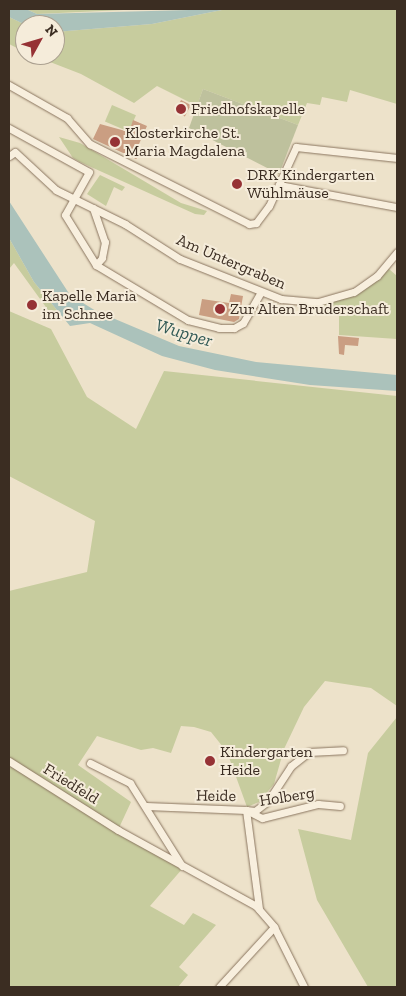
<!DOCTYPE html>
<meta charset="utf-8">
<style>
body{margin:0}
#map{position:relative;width:406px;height:996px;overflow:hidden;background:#ede2ca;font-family:"Zilla Slab",serif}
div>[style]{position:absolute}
.green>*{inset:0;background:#c7cc9e;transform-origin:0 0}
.cemetery>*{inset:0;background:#bec19d}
.water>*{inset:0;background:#abc2bb}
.building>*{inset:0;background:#ca9e82;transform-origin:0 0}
.roads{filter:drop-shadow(0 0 1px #8a755f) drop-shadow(0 0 1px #8a755f)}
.street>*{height:7px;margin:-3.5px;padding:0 3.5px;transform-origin:3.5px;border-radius:3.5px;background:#f8efde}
.dots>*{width:14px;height:14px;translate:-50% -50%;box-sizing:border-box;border:2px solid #f5ecda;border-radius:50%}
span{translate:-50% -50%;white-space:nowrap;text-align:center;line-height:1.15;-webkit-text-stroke:4px #f5ecda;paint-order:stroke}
.poi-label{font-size:16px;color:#3b2d22}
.left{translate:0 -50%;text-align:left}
.street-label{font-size:16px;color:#3b2d22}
.water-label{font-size:18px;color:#325a56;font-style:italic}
.frame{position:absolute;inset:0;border:10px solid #3b2d22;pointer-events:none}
.north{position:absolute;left:15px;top:15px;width:50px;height:50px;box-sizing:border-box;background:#f5ecda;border:1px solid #aba090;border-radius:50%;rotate:51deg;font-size:14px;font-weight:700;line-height:20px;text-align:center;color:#3b2d22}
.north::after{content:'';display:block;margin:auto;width:18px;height:22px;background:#963235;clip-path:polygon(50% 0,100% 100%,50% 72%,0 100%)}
</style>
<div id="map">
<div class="green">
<i style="clip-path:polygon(26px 9px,145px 9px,37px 14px)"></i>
<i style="clip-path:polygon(227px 9px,397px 9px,397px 104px,350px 90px,347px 102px,322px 97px,320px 105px,307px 103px,298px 125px,203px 89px,197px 106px,157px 86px,134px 103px,81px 74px,32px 55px,55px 55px,55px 32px,152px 24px)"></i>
<i style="clip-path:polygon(9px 17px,26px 25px,25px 52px,9px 44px)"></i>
<i style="left:112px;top:105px;width:26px;height:18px;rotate:23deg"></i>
<i style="clip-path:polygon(59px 137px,80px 143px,181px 203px,207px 211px,204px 215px,195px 214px,80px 162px,73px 158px)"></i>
<i style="clip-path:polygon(100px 175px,125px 187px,122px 191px,114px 187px,106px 206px,87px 194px)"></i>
<i style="clip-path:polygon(9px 238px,34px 282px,61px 315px,56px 321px,14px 263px,9px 269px)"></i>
<i style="clip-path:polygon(389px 269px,397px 276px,397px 339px,339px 335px,339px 314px,319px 311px,319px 305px,357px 294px)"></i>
<i style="clip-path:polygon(9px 311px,51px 329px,87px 397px,136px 429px,164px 371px,397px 396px,397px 706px,371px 688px,325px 681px,304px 707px,284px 749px,274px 784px,259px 802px,247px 807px,227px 752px,211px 732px,194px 727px,181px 726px,171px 753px,153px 748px,141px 750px,97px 736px,78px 765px,131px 802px,118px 830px,183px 868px,150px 906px,184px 925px,193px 913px,216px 925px,179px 967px,188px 975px,178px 987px,9px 987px,9px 591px,87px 572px,95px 521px,9px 476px)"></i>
<i style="clip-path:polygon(397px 717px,397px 987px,368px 987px,317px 900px,298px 829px,351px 840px,368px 753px)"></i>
</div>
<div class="cemetery">
<i style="clip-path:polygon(203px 89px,298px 125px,279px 174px,189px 128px)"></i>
</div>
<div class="water">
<i style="clip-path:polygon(9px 9px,26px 9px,37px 14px,227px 9px,152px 24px,55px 32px,55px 25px,26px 25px,9px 17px)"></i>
<i style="clip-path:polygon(9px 201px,70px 295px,96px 311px,179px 346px,256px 362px,397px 375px,397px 391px,310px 385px,215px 370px,162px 356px,90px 323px,70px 326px,34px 282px,9px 238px)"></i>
</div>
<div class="building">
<i style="left:181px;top:100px;width:11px;height:13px;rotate:27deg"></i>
<i style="clip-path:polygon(133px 120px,147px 126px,139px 144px,141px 155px,136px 159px,93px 139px,100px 124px,129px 132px)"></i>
<i style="clip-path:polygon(231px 294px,243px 296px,239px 319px,234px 322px,199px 315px,202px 299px,229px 303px)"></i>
<i style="clip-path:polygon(338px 336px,359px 338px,358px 346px,345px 345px,344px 355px,339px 354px)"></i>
</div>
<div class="roads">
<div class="street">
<i style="left:9px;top:85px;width:67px;rotate:29.6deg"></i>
<i style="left:67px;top:118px;width:35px;rotate:49deg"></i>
<i style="left:90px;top:144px;width:178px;rotate:26.7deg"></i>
<i style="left:249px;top:224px;width:7px;rotate:-8deg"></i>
<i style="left:256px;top:223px;width:21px;rotate:-53deg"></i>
<i style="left:269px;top:206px;width:65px;rotate:-65.4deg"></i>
<i style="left:296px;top:147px;width:102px;rotate:6.2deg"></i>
<i style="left:9px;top:128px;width:91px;rotate:28.8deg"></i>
<i style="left:89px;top:172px;width:49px;rotate:119.2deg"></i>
<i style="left:65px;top:215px;width:59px;rotate:58.2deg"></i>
<i style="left:96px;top:265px;width:107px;rotate:30.9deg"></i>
<i style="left:188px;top:320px;width:32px;rotate:14deg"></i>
<i style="left:219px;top:328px;width:15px"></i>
<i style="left:234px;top:328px;width:10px;rotate:-29deg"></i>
<i style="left:243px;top:323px;width:36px;rotate:-60deg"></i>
<i style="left:9px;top:156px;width:7px;rotate:-34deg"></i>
<i style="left:15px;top:152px;width:56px;rotate:42.8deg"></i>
<i style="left:56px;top:190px;width:77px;rotate:26.2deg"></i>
<i style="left:125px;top:224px;width:65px;rotate:32.5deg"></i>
<i style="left:180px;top:259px;width:109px;rotate:21.6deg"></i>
<i style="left:281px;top:299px;width:37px;rotate:5deg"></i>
<i style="left:318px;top:302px;width:37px;rotate:-16deg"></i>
<i style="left:354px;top:292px;width:28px;rotate:-35deg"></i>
<i style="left:377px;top:276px;width:31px;rotate:-50deg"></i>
<i style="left:279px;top:185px;width:120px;rotate:10.6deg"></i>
<i style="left:93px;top:208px;width:36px;rotate:71deg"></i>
<i style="left:105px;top:242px;width:16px;rotate:101deg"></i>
<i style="left:102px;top:258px;width:9px;rotate:131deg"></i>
<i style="left:9px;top:761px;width:129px;rotate:32.3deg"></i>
<i style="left:118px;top:830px;width:158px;rotate:28.8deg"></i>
<i style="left:256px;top:906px;width:28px;rotate:49deg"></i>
<i style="left:274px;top:927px;width:67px;rotate:63.4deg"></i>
<i style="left:90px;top:763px;width:45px;rotate:26.6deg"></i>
<i style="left:130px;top:783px;width:98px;rotate:57.9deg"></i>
<i style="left:146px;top:806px;width:100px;rotate:2.3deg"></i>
<i style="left:246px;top:810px;width:100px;rotate:82.5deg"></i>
<i style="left:246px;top:810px;width:9px;rotate:6deg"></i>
<i style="left:255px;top:811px;width:16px;rotate:-38deg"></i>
<i style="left:268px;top:801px;width:42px;rotate:-56.7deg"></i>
<i style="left:291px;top:766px;width:23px;rotate:-38deg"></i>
<i style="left:309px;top:752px;width:34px;rotate:-3deg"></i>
<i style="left:246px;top:810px;width:18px;rotate:27deg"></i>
<i style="left:262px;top:818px;width:58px;rotate:-14deg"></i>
<i style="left:318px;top:804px;width:22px;rotate:5deg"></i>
<i style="left:219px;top:987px;width:81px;rotate:-47.5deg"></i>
</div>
</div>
<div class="dots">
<i style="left:181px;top:109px;background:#963235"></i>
<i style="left:115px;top:142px;background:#963235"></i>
<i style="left:237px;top:184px;background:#963235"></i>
<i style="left:32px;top:305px;background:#963235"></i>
<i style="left:220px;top:309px;background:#963235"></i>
<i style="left:210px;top:761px;background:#963235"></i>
</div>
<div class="poi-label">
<span class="left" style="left:191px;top:109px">Friedhofskapelle</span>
<span class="left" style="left:125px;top:142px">Klosterkirche St.<br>Maria Magdalena</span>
<span class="left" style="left:247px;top:184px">DRK Kindergarten<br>Wühlmäuse</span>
<span class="left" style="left:42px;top:305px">Kapelle Maria<br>im Schnee</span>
<span class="left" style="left:230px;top:309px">Zur Alten Bruderschaft</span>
<span class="left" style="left:220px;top:761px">Kindergarten<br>Heide</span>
</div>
<div class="street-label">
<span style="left:231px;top:262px;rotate:23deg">Am Untergraben</span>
<span style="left:71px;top:784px;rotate:32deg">Friedfeld</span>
<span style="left:216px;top:796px;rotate:1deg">Heide</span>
<span style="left:287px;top:797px;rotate:-9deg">Holberg</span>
</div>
<div class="water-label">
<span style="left:184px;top:333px;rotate:17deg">Wupper</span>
</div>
<div class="frame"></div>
<div class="north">N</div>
</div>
